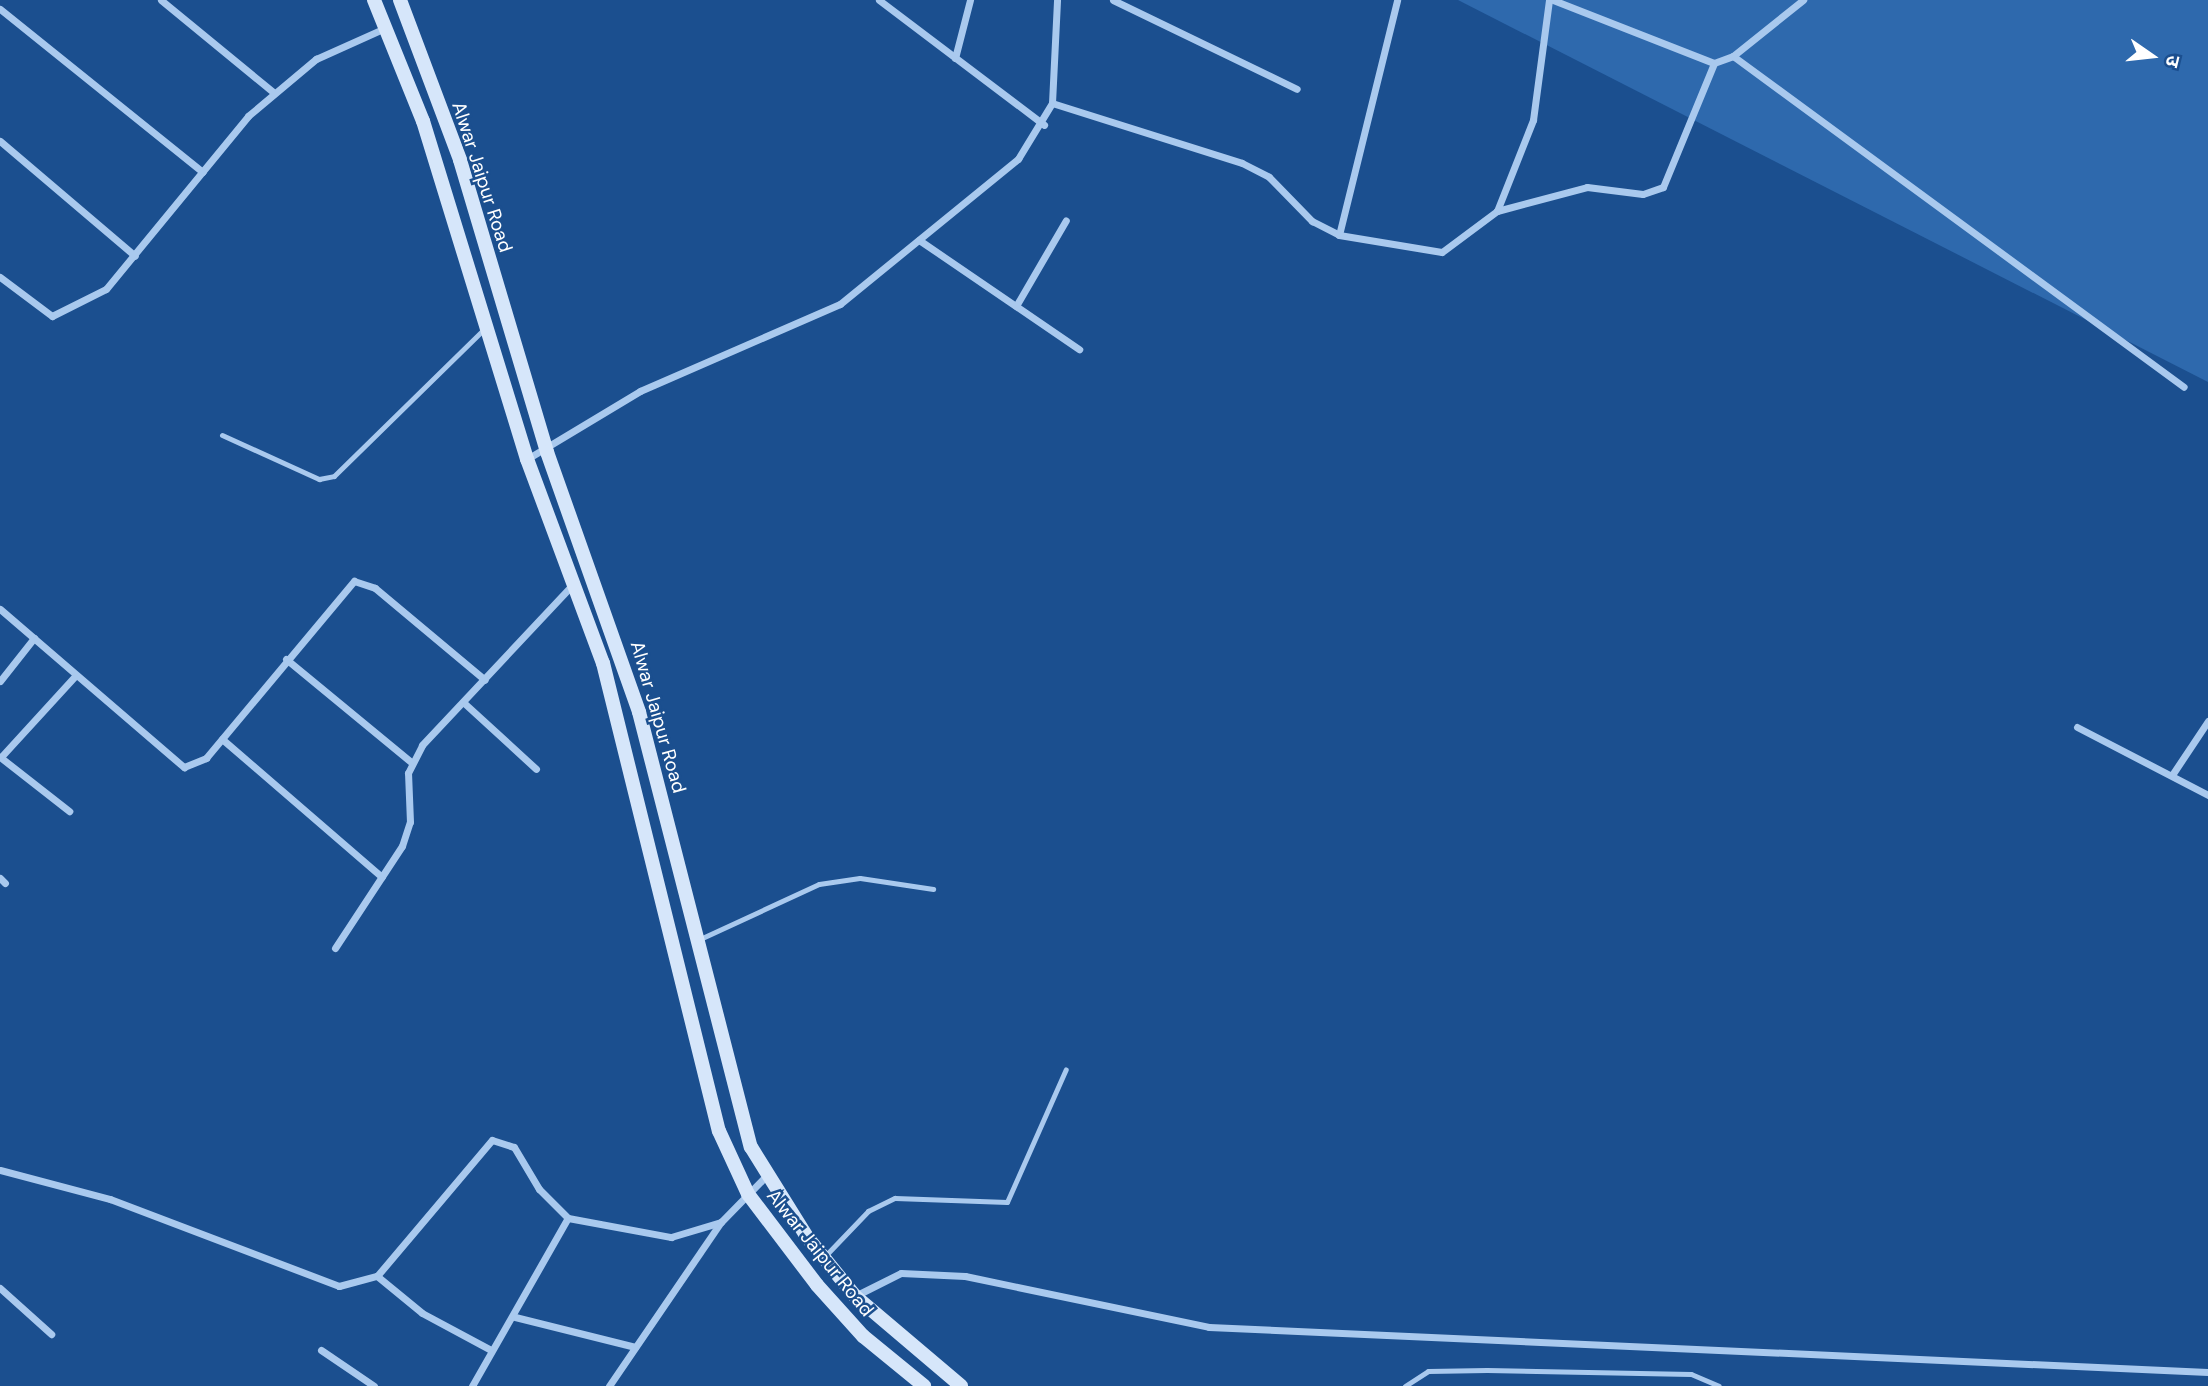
<!DOCTYPE html>
<meta charset="utf-8">
<style>
body{margin:0}
#map{position:relative;width:2208px;height:1386px;overflow:hidden;background:#1b4f8f;font-family:"DM Sans","Noto Sans Devanagari",sans-serif}
div>[style]{position:absolute}
.green>*{inset:0;background:#2e69ad}
.lane>*{height:5px;margin:-2.5px;padding:0 2.5px;transform-origin:2.5px;border-radius:2.5px;background:#a9c9ee}
.street>*{height:7px;margin:-3.5px;padding:0 3.5px;transform-origin:3.5px;border-radius:3.5px;background:#a9c9ee}
.secondary>*{height:14px;margin:-7px;padding:0 7px;transform-origin:7px;border-radius:7px;background:#d6e6fa}
span{translate:-50% -50%;white-space:nowrap;text-align:center;line-height:1.15;-webkit-text-stroke:5px #1b4f8f;paint-order:stroke}
.street-label{font-size:19px;color:#fff}
.north{position:absolute;left:2117px;top:21px;width:70px;height:70px;-webkit-text-stroke:5px #1b4f8f;paint-order:stroke;rotate:104deg;font-size:19px;font-weight:700;line-height:28px;text-align:center;color:#fff}
.north::after{content:'';display:block;margin:auto;width:24px;height:32px;background:#fff;clip-path:polygon(50% 0,100% 100%,50% 72%,0 100%)}
</style>
<div id="map">
<div class="green">
<i style="clip-path:polygon(1458px 0,2208px 0,2208px 382px)"></i>
</div>
<div class="lane">
<i style="left:222px;top:435px;width:107px;rotate:24.4deg"></i>
<i style="left:319px;top:479px;width:15px;rotate:-11deg"></i>
<i style="left:334px;top:476px;width:210px;rotate:-44.4deg"></i>
<i style="left:700px;top:939px;width:131px;rotate:-24.8deg"></i>
<i style="left:819px;top:884px;width:41px;rotate:-8.3deg"></i>
<i style="left:860px;top:878px;width:74px;rotate:8.6deg"></i>
<i style="left:826px;top:1255px;width:61px;rotate:-46.3deg"></i>
<i style="left:868px;top:1211px;width:30px;rotate:-26deg"></i>
<i style="left:895px;top:1198px;width:112px;rotate:2deg"></i>
<i style="left:1007px;top:1202px;width:145px;rotate:-66.1deg"></i>
<i style="left:1405px;top:1386px;width:27px;rotate:-33deg"></i>
<i style="left:1428px;top:1371px;width:59px;rotate:-1deg"></i>
<i style="left:1487px;top:1370px;width:204px;rotate:1.1deg"></i>
<i style="left:1691px;top:1374px;width:30px;rotate:23deg"></i>
</div>
<div class="street">
<i style="left:161px;top:0;width:145px;rotate:39.4deg"></i>
<i style="left:879px;top:0;width:207px;rotate:37.1deg"></i>
<i style="left:1113px;top:0;width:204px;rotate:25.8deg"></i>
<i style="left:1553px;top:0;width:173px;rotate:21.4deg"></i>
<i style="left:1714px;top:63px;width:20px;rotate:-20deg"></i>
<i style="left:1733px;top:56px;width:90px;rotate:-38.7deg"></i>
<i style="left:0;top:9px;width:260px;rotate:38.8deg"></i>
<i style="left:1733px;top:56px;width:559px;rotate:36.28deg"></i>
<i style="left:955px;top:58px;width:60px;rotate:-75.5deg"></i>
<i style="left:1052px;top:103px;width:199px;rotate:17.5deg"></i>
<i style="left:1242px;top:163px;width:30px;rotate:27deg"></i>
<i style="left:1269px;top:177px;width:62px;rotate:45.7deg"></i>
<i style="left:1312px;top:221px;width:30px;rotate:27deg"></i>
<i style="left:1339px;top:235px;width:104px;rotate:9.4deg"></i>
<i style="left:1442px;top:252px;width:69px;rotate:-36.7deg"></i>
<i style="left:1497px;top:211px;width:98px;rotate:-68.4deg"></i>
<i style="left:1533px;top:120px;width:121px;rotate:-82.4deg"></i>
<i style="left:0;top:141px;width:177px;rotate:40.4deg"></i>
<i style="left:1497px;top:211px;width:93px;rotate:-14.9deg"></i>
<i style="left:1587px;top:187px;width:56px;rotate:7.1deg"></i>
<i style="left:1643px;top:194px;width:21px;rotate:-19deg"></i>
<i style="left:1663px;top:187px;width:134px;rotate:-67.6deg"></i>
<i style="left:1339px;top:235px;width:242px;rotate:-76.1deg"></i>
<i style="left:919px;top:240px;width:194px;rotate:34.3deg"></i>
<i style="left:0;top:277px;width:65px;rotate:36.9deg"></i>
<i style="left:52px;top:316px;width:60px;rotate:-26.6deg"></i>
<i style="left:106px;top:289px;width:224px;rotate:-50.6deg"></i>
<i style="left:248px;top:116px;width:89px;rotate:-40deg"></i>
<i style="left:316px;top:59px;width:76px;rotate:-24.2deg"></i>
<i style="left:1016px;top:306px;width:99px;rotate:-59.8deg"></i>
<i style="left:527px;top:459px;width:132px;rotate:-31deg"></i>
<i style="left:640px;top:391px;width:218px;rotate:-23.5deg"></i>
<i style="left:840px;top:304px;width:230px;rotate:-39.2deg"></i>
<i style="left:1018px;top:159px;width:66px;rotate:-58.7deg"></i>
<i style="left:1052px;top:103px;width:103px;rotate:-87.2deg"></i>
<i style="left:0;top:609px;width:243px;rotate:40.7deg"></i>
<i style="left:184px;top:767px;width:24px;rotate:-22deg"></i>
<i style="left:206px;top:758px;width:231px;rotate:-50.1deg"></i>
<i style="left:354px;top:581px;width:22px;rotate:18deg"></i>
<i style="left:375px;top:588px;width:143px;rotate:39.9deg"></i>
<i style="left:286px;top:659px;width:162px;rotate:39.5deg"></i>
<i style="left:0;top:681px;width:55px;rotate:-51.7deg"></i>
<i style="left:463px;top:702px;width:99px;rotate:42.5deg"></i>
<i style="left:2077px;top:727px;width:148px;rotate:27.4deg"></i>
<i style="left:222px;top:739px;width:211px;rotate:40.8deg"></i>
<i style="left:0;top:757px;width:88px;rotate:38deg"></i>
<i style="left:1px;top:757px;width:110px;rotate:-47.6deg"></i>
<i style="left:2172px;top:775px;width:65px;rotate:-56.3deg"></i>
<i style="left:0;top:878px;width:7px;rotate:45deg"></i>
<i style="left:335px;top:948px;width:122px;rotate:-56.7deg"></i>
<i style="left:402px;top:846px;width:25px;rotate:-72deg"></i>
<i style="left:410px;top:822px;width:49px;rotate:-92.3deg"></i>
<i style="left:408px;top:773px;width:31px;rotate:-63deg"></i>
<i style="left:422px;top:745px;width:222px;rotate:-46.8deg"></i>
<i style="left:0;top:1170px;width:114px;rotate:14.8deg"></i>
<i style="left:110px;top:1199px;width:245px;rotate:20.8deg"></i>
<i style="left:339px;top:1286px;width:39px;rotate:-15deg"></i>
<i style="left:377px;top:1276px;width:178px;rotate:-49.8deg"></i>
<i style="left:492px;top:1140px;width:23px;rotate:18deg"></i>
<i style="left:514px;top:1147px;width:49px;rotate:59.2deg"></i>
<i style="left:539px;top:1189px;width:41px;rotate:45deg"></i>
<i style="left:568px;top:1218px;width:105px;rotate:10.5deg"></i>
<i style="left:671px;top:1237px;width:52px;rotate:-16.7deg"></i>
<i style="left:377px;top:1276px;width:58px;rotate:39.4deg"></i>
<i style="left:422px;top:1313px;width:78px;rotate:28.2deg"></i>
<i style="left:0;top:1288px;width:69px;rotate:42deg"></i>
<i style="left:855px;top:1296px;width:51px;rotate:-26.6deg"></i>
<i style="left:901px;top:1273px;width:64px;rotate:2.7deg"></i>
<i style="left:965px;top:1276px;width:249px;rotate:11.8deg"></i>
<i style="left:1209px;top:1327px;width:1000px;rotate:2.58deg"></i>
<i style="left:515px;top:1317px;width:124px;rotate:14deg"></i>
<i style="left:321px;top:1350px;width:64px;rotate:34.2deg"></i>
<i style="left:472px;top:1386px;width:193px;rotate:-60.3deg"></i>
<i style="left:609px;top:1386px;width:199px;rotate:-55.7deg"></i>
<i style="left:721px;top:1222px;width:66px;rotate:-45.6deg"></i>
</div>
<div class="secondary">
<i style="left:374px;top:0;width:131px;rotate:68deg"></i>
<i style="left:423px;top:121px;width:354px;rotate:72.9deg"></i>
<i style="left:527px;top:459px;width:218px;rotate:69.6deg"></i>
<i style="left:603px;top:663px;width:482px;rotate:76.1deg"></i>
<i style="left:719px;top:1131px;width:69px;rotate:65.3deg"></i>
<i style="left:748px;top:1194px;width:114px;rotate:52.8deg"></i>
<i style="left:817px;top:1285px;width:69px;rotate:48deg"></i>
<i style="left:863px;top:1336px;width:79px;rotate:39.3deg"></i>
<i style="left:400px;top:0;width:171px;rotate:69.4deg"></i>
<i style="left:460px;top:160px;width:305px;rotate:73.4deg"></i>
<i style="left:547px;top:452px;width:276px;rotate:70.5deg"></i>
<i style="left:639px;top:712px;width:449px;rotate:75.6deg"></i>
<i style="left:751px;top:1147px;width:106px;rotate:58.1deg"></i>
<i style="left:807px;top:1237px;width:76px;rotate:50.9deg"></i>
<i style="left:855px;top:1296px;width:139px;rotate:40.3deg"></i>
</div>
<div class="street-label">
<span style="left:482px;top:177px;rotate:72deg">Alwar Jaipur Road</span>
<span style="left:658px;top:717px;rotate:74deg">Alwar Jaipur Road</span>
<span style="left:820px;top:1253px;rotate:51deg">Alwar Jaipur Road</span>
</div>
<div class="north">उ</div>
</div>
